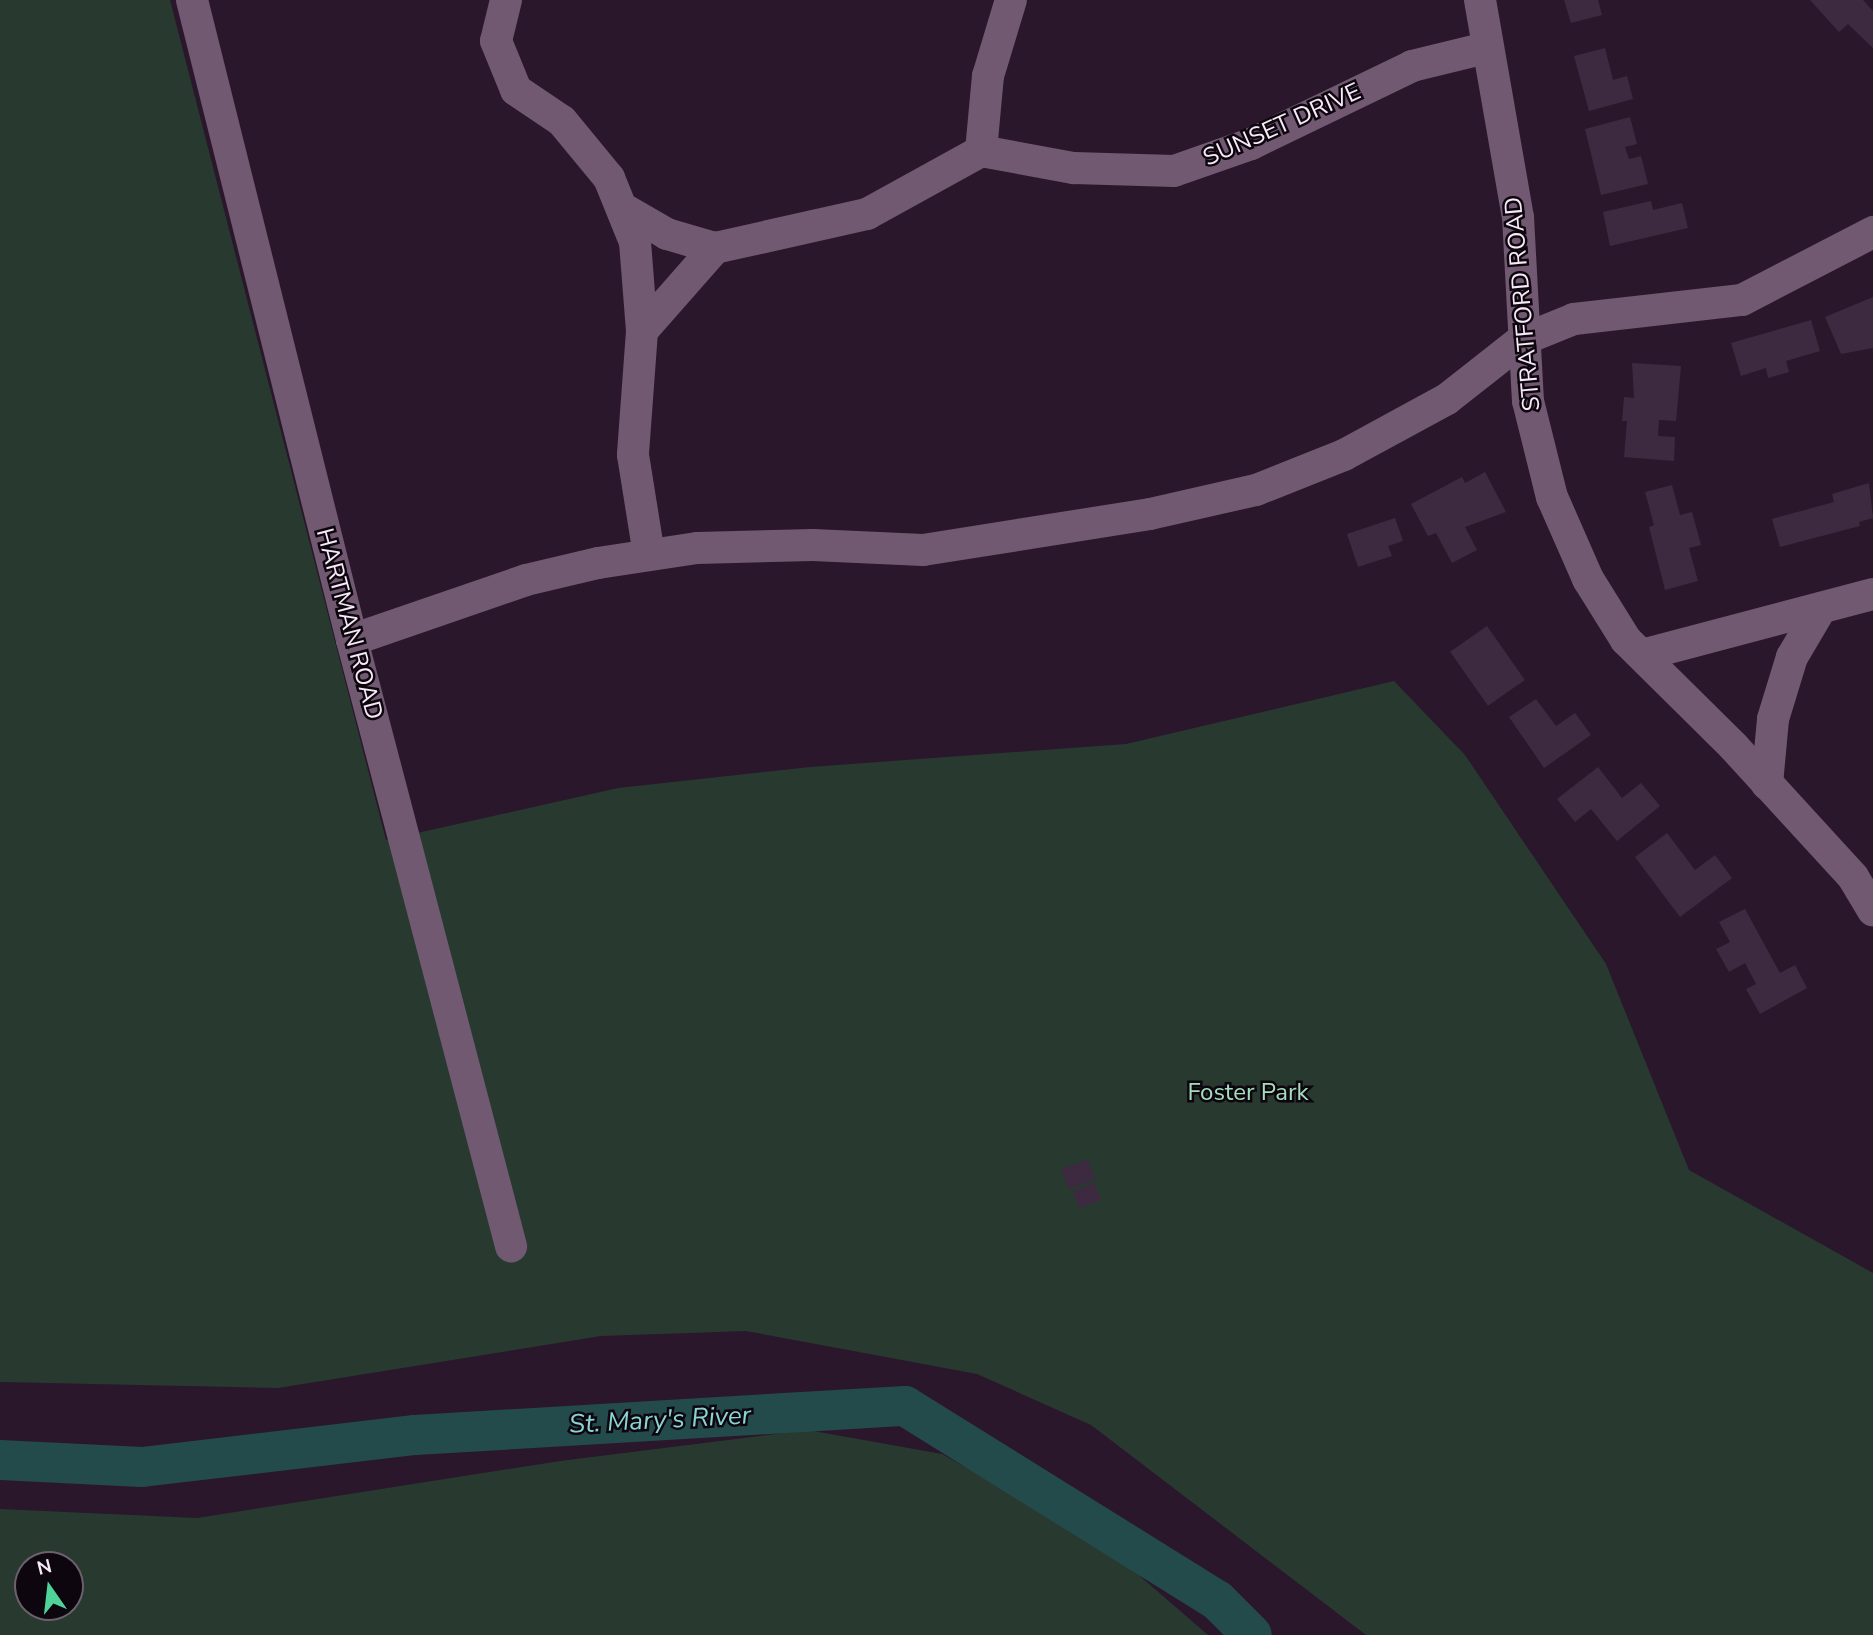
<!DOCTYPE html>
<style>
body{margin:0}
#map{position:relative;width:1873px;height:1635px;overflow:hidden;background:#2a172b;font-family:"Nunito Sans",sans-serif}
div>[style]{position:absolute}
.green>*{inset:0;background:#283930}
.river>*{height:40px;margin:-20px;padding:0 20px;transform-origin:20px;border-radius:20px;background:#244b4b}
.building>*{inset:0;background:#3e2a40;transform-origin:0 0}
.minor>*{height:32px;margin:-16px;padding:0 16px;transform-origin:16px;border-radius:16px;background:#705971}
span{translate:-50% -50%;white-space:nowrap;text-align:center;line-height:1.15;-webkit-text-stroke:5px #0d060e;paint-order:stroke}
.street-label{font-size:24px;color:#f7eaf8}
.park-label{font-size:24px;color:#a4debe}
.water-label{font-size:26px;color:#8ad5d4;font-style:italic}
.north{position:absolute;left:14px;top:1551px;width:70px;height:70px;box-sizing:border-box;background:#0d060e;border:2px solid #6b616c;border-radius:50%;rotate:346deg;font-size:19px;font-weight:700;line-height:28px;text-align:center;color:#f7eaf8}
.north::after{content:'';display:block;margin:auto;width:24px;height:32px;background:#4fd399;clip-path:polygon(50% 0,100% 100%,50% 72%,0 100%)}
</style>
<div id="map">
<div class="green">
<i style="clip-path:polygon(0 0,170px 0,386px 840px,618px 788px,810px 767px,1126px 744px,1394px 681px,1465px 755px,1606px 964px,1689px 1170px,1873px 1273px,1873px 1635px,1366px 1635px,1091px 1425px,977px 1374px,746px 1331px,601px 1336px,278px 1388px,0 1382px)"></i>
<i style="clip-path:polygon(evenodd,808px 1430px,942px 1454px,1104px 1545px,1208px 1635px,0 1635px,0 1509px,197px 1518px,560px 1461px,808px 1430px,28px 1565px,70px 1565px,70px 1607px,28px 1607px,28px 1565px)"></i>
</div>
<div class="river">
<i style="left:0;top:1460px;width:142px;rotate:2.8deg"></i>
<i style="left:142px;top:1467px;width:275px;rotate:-6.7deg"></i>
<i style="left:415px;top:1435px;width:491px;rotate:-3.4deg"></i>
<i style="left:905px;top:1406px;width:367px;rotate:31.9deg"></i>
<i style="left:1217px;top:1600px;width:49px;rotate:45deg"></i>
</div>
<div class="building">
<i style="clip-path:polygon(1564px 0,1598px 0,1602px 15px,1571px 23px)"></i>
<i style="clip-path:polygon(1810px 0,1863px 0,1873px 11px,1873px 48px,1848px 24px,1839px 32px)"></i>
<i style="clip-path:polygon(1605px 48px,1613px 80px,1627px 76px,1633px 99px,1589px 111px,1574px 56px)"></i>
<i style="clip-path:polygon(1630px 117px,1637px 144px,1625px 147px,1629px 159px,1641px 156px,1648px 184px,1601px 195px,1585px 129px)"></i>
<i style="clip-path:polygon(1651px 201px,1653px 210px,1682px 203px,1688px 228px,1610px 246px,1603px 212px)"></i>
<i style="clip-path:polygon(1873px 297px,1873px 348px,1841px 354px,1825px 317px)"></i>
<i style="clip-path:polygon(1811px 320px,1820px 351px,1786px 361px,1789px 372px,1768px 378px,1766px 368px,1741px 376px,1731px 343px)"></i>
<i style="clip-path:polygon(1632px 363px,1681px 366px,1676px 421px,1659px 420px,1658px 436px,1675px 437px,1674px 461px,1624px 457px,1627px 421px,1622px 421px,1624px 397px,1634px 398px)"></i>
<i style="clip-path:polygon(1485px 472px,1506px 512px,1465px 527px,1477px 550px,1452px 563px,1436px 533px,1428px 536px,1411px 504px,1462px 477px,1465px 483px)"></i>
<i style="clip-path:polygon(1869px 483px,1873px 518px,1859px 522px,1860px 526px,1780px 547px,1772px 519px,1834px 502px,1832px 494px)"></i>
<i style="clip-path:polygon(1672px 485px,1680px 515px,1692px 512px,1701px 545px,1689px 548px,1698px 581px,1665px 590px,1649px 527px,1654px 525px,1645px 492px)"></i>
<i style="clip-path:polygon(1395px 518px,1403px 541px,1388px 546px,1392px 556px,1358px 567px,1347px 534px)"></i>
<i style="left:1487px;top:626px;width:66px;height:45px;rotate:55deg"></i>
<i style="clip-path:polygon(1536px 699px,1556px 726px,1575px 713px,1591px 735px,1544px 768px,1509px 717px)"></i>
<i style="clip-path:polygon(1598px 767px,1622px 798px,1641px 783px,1660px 806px,1617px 841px,1591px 809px,1575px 822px,1557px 799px)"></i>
<i style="clip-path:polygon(1667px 833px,1695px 870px,1715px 855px,1732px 878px,1680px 917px,1635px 857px)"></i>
<i style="clip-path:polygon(1745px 909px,1780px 973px,1795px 965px,1807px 988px,1760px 1014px,1746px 989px,1756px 984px,1745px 963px,1729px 972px,1716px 949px,1730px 942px,1719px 922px)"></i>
<i style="left:1088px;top:1160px;width:21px;height:28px;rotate:71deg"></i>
<i style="left:1094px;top:1183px;width:18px;height:23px;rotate:68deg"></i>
</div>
<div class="minor">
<i style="left:192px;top:0;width:660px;rotate:75.96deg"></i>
<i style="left:352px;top:640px;width:627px;rotate:75.3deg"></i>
<i style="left:506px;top:0;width:42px;rotate:103.7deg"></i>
<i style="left:496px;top:41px;width:53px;rotate:67.8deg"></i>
<i style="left:516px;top:90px;width:55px;rotate:34deg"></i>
<i style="left:562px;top:121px;width:74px;rotate:50.5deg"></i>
<i style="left:609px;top:178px;width:69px;rotate:67.9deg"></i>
<i style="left:635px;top:242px;width:89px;rotate:85.5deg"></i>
<i style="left:642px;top:331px;width:124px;rotate:94.2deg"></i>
<i style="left:633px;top:455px;width:101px;rotate:80.9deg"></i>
<i style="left:1480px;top:0;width:220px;rotate:80.1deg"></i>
<i style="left:1518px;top:217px;width:184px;rotate:86.9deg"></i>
<i style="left:1528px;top:401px;width:99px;rotate:76deg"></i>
<i style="left:1552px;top:497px;width:90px;rotate:66.3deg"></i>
<i style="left:1588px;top:579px;width:72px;rotate:58.1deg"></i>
<i style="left:1626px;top:640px;width:152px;rotate:44.7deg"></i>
<i style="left:1734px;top:747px;width:176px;rotate:47.5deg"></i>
<i style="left:1853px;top:877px;width:39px;rotate:59deg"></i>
<i style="left:981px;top:151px;width:75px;rotate:-84.7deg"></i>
<i style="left:988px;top:76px;width:79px;rotate:-73.2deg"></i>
<i style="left:622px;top:208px;width:52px;rotate:30deg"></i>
<i style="left:667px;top:234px;width:50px;rotate:16.3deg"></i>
<i style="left:642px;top:331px;width:111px;rotate:-48.7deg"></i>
<i style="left:715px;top:248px;width:156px;rotate:-12.6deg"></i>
<i style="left:867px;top:214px;width:130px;rotate:-28.9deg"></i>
<i style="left:981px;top:151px;width:95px;rotate:10.4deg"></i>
<i style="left:1074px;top:168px;width:100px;rotate:1.7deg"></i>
<i style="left:1174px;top:171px;width:82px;rotate:-19.3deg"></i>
<i style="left:1251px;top:144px;width:179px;rotate:-25.8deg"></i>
<i style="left:1412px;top:66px;width:76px;rotate:-13.7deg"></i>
<i style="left:352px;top:640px;width:184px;rotate:-19deg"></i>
<i style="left:526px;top:580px;width:74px;rotate:-13.3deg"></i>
<i style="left:598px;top:563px;width:100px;rotate:-8.6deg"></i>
<i style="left:697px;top:548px;width:116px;rotate:-1.5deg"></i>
<i style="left:813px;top:545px;width:110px;rotate:2.6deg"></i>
<i style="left:923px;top:550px;width:230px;rotate:-9deg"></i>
<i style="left:1150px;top:514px;width:109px;rotate:-12.8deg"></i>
<i style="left:1256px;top:490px;width:95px;rotate:-21.7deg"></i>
<i style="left:1344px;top:455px;width:117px;rotate:-28.5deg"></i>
<i style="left:1447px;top:399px;width:95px;rotate:-38.2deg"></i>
<i style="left:1522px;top:340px;width:56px;rotate:-22deg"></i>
<i style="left:1574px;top:319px;width:169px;rotate:-6.5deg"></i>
<i style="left:1742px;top:300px;width:148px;rotate:-27.4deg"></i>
<i style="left:1642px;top:655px;width:239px;rotate:-14.8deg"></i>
<i style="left:1767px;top:784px;width:65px;rotate:-84.7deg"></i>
<i style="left:1773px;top:719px;width:65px;rotate:-73deg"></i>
<i style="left:1792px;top:657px;width:57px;rotate:-59.4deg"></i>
</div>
<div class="street-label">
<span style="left:1282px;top:125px;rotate:-24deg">SUNSET DRIVE</span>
<span style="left:1523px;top:304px;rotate:-95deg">STRATFORD ROAD</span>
<span style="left:349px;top:624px;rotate:75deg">HARTMAN ROAD</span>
</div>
<div class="park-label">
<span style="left:1248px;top:1093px">Foster Park</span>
</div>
<div class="water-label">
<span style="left:660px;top:1420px;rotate:-3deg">St. Mary's River</span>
</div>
<div class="north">N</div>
</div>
